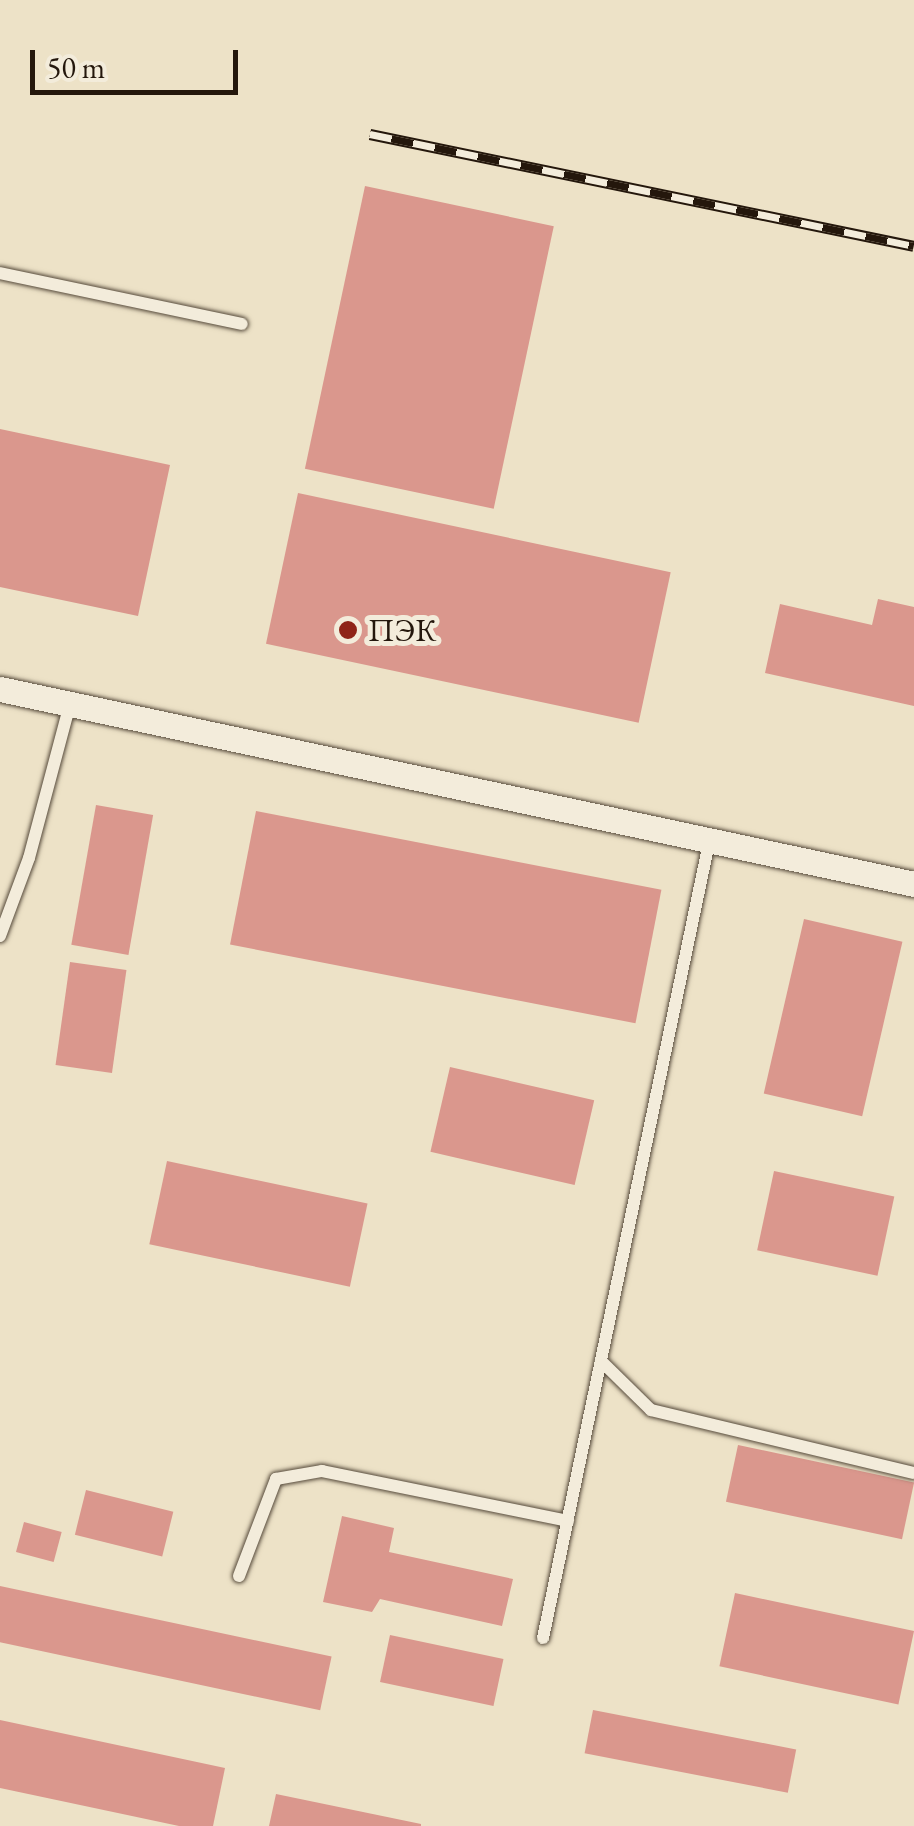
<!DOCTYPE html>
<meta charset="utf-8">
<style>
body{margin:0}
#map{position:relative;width:914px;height:1826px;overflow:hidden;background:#ede2c7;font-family:"EB Garamond",serif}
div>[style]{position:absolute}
.building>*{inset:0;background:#da978d;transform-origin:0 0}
.roads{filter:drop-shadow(0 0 2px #564a3b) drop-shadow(0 0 2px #564a3b)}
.service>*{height:12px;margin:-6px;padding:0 6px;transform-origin:6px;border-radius:6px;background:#f3ecdb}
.minor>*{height:25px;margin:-12.5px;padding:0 12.5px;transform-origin:12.5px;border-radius:12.5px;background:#f3ecdb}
.rail>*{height:11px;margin-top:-5.5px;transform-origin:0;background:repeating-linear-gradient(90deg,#f3ecdb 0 22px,#24170c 0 44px);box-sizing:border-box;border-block:2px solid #24170c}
.dots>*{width:28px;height:28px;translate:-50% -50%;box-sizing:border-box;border:5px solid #f3ecdb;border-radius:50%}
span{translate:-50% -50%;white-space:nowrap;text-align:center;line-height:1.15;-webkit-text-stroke:10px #f3ecdb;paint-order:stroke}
.poi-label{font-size:32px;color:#24170c}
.left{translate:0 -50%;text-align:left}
.scale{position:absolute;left:30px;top:50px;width:208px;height:45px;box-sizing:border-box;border:5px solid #24170c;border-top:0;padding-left:12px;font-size:30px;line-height:35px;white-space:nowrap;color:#24170c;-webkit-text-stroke:8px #f3ecdb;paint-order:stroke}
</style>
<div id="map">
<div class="building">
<i style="left:365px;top:186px;width:193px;height:289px;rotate:12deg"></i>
<i style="clip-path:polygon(0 429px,170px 465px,138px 616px,0 587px)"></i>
<i style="left:298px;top:493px;width:381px;height:154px;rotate:12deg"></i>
<i style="clip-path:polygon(878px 599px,914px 607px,914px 706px,765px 673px,780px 604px,872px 625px)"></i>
<i style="left:96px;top:805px;width:58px;height:142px;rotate:10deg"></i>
<i style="left:256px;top:811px;width:413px;height:136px;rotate:11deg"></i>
<i style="left:804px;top:919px;width:101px;height:179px;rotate:13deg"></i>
<i style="left:70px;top:962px;width:57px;height:104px;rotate:8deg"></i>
<i style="left:450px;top:1067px;width:148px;height:87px;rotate:13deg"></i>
<i style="left:167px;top:1161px;width:205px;height:85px;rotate:12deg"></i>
<i style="left:774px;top:1171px;width:123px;height:81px;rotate:12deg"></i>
<i style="left:738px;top:1445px;width:180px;height:58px;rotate:12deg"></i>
<i style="left:86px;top:1490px;width:90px;height:46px;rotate:14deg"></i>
<i style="clip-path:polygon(342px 1516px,394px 1528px,389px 1552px,513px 1579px,502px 1626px,380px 1599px,372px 1612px,323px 1602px)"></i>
<i style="left:24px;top:1522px;width:39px;height:31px;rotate:15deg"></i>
<i style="left:0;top:1586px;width:339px;height:55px;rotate:12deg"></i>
<i style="left:735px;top:1593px;width:183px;height:75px;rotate:12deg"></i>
<i style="left:390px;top:1635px;width:116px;height:48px;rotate:12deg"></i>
<i style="left:593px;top:1710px;width:207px;height:44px;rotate:11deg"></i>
<i style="clip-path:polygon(0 1720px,225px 1768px,213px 1826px,179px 1826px,0 1788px)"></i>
<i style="clip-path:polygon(276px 1794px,421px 1824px,421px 1826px,269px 1826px)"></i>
</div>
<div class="roads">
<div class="service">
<i style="left:0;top:273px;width:247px;rotate:11.9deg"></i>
<i style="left:0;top:936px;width:83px;rotate:-69.6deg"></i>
<i style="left:29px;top:858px;width:159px;rotate:-75.1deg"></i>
<i style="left:601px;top:1361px;width:70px;rotate:44.4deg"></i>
<i style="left:651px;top:1410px;width:270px;rotate:13.5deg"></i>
<i style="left:239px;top:1576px;width:104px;rotate:-69.1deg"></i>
<i style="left:276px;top:1479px;width:47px;rotate:-9.9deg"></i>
<i style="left:322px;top:1471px;width:251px;rotate:11.5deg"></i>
<i style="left:543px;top:1638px;width:812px;rotate:-78.21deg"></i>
</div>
<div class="minor">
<i style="left:0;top:689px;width:935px;rotate:12.04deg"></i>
</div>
</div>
<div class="rail">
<i style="left:370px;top:134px;width:555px;rotate:11.63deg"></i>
</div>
<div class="dots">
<i style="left:348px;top:630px;background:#8f2418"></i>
</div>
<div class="poi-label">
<span class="left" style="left:368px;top:630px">ПЭК</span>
</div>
<div class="scale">50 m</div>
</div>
